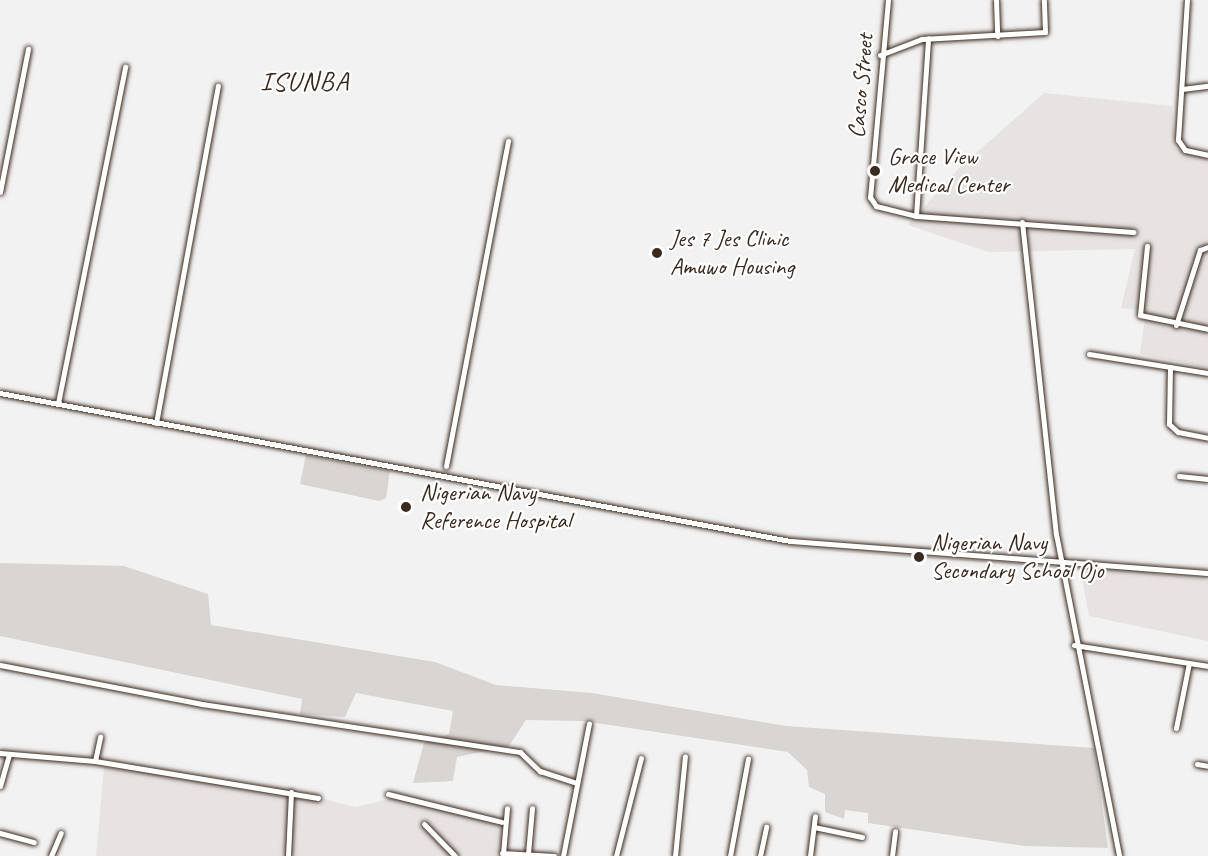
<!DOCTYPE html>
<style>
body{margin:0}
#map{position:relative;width:1208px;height:856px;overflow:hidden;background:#f3f2f2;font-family:Caveat,sans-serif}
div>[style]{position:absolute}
.built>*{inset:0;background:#e6e3e2}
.green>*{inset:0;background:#d8d5d2}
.roads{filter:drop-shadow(0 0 2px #3b2a1e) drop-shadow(0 0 2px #3b2a1e)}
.minor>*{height:5px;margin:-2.5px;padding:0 2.5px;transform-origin:2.5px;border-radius:2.5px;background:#fff}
.dots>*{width:16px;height:16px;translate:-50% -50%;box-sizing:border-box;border:3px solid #fff;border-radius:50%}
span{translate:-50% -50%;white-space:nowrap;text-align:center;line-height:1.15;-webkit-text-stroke:4.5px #fff;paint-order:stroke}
.street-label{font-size:24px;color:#3b2a1e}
.poi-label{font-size:24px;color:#3b2a1e}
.left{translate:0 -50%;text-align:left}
.quarter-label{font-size:27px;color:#3b2a1e;letter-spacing:1.5px}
</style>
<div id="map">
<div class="built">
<i style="clip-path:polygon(1044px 93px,1172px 106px,1175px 149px,1208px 159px,1208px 368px,1140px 354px,1146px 311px,1121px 308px,1135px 249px,988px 252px,908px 225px,959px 168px)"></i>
<i style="clip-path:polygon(803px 549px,1055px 565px,1017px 565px)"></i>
<i style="clip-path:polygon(1079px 564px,1208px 580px,1208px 641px,1089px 616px)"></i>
<i style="clip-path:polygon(104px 767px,290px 790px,355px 807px,403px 796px,502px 819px,501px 856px,96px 856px)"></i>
</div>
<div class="green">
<i style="clip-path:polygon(306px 455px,390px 471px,386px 498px,379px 501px,300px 484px)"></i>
<i style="clip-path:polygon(0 563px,124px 566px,208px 594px,211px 625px,435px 662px,496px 685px,592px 693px,786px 726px,1094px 748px,1108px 848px,1025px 846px,868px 823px,868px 813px,845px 810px,844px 819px,825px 812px,825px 794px,809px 787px,807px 770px,788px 752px,583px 721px,526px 720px,509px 746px,457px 757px,453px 781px,413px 783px,424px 743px,449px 734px,453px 711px,356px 693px,345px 717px,300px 714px,302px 699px,0 636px)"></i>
</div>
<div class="roads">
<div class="minor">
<i style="left:888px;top:0;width:198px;rotate:95.2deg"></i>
<i style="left:870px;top:197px;width:11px;rotate:56deg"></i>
<i style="left:876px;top:206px;width:41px;rotate:14deg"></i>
<i style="left:916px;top:216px;width:218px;rotate:4.2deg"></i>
<i style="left:996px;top:0;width:36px;rotate:88deg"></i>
<i style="left:1187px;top:0;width:140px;rotate:93.7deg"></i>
<i style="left:1178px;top:140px;width:12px;rotate:55deg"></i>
<i style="left:1185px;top:150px;width:24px;rotate:12deg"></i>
<i style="left:880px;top:55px;width:45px;rotate:-20.9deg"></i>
<i style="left:922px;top:39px;width:123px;rotate:-3.3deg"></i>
<i style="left:1045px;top:32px;width:32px;rotate:-92deg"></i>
<i style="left:1182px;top:89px;width:26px;rotate:-7deg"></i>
<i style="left:0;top:192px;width:146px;rotate:-78.9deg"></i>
<i style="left:916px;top:216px;width:178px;rotate:-86.1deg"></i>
<i style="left:1022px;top:222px;width:314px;rotate:83.8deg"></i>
<i style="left:1056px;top:534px;width:328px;rotate:78.9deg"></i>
<i style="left:1147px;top:246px;width:69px;rotate:95.8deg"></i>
<i style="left:1140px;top:315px;width:69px;rotate:11.6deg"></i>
<i style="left:1176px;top:325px;width:79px;rotate:-72.3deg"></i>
<i style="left:1200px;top:250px;width:9px;rotate:-21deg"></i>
<i style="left:1089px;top:354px;width:121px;rotate:9.1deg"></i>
<i style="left:1170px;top:367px;width:57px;rotate:91deg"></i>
<i style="left:1169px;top:424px;width:12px;rotate:42deg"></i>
<i style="left:1178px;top:432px;width:31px;rotate:11deg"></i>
<i style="left:0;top:393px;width:804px;rotate:10.61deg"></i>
<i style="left:790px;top:541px;width:419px;rotate:4.4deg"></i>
<i style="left:58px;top:403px;width:343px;rotate:-78.7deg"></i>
<i style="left:156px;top:423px;width:343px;rotate:-79.6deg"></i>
<i style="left:446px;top:466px;width:331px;rotate:-79.2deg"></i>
<i style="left:1179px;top:476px;width:29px;rotate:6deg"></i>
<i style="left:1074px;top:645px;width:136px;rotate:8.9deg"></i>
<i style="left:0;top:665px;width:206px;rotate:10.9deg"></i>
<i style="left:202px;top:704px;width:322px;rotate:8.6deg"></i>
<i style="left:520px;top:752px;width:28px;rotate:44deg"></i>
<i style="left:540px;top:771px;width:39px;rotate:18deg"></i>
<i style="left:1176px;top:728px;width:66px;rotate:-78.7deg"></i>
<i style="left:0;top:753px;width:95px;rotate:4.8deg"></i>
<i style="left:95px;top:761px;width:226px;rotate:9.4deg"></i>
<i style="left:95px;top:761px;width:25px;rotate:-78deg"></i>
<i style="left:1197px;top:764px;width:11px;rotate:10deg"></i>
<i style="left:0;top:786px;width:33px;rotate:-74deg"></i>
<i style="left:388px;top:794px;width:117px;rotate:13.8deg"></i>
<i style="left:424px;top:824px;width:45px;rotate:45.9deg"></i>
<i style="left:814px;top:827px;width:49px;rotate:11.8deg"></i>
<i style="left:0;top:833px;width:35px;rotate:15deg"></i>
<i style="left:502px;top:853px;width:52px;rotate:3.3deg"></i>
<i style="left:503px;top:854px;width:46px;rotate:-85deg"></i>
<i style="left:528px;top:854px;width:46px;rotate:-85deg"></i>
<i style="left:51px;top:856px;width:25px;rotate:-67deg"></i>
<i style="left:288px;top:856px;width:64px;rotate:-87.3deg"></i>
<i style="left:563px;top:856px;width:135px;rotate:-78.9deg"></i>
<i style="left:616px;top:856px;width:101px;rotate:-75.7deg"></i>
<i style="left:675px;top:856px;width:100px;rotate:-84.3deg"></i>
<i style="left:730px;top:856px;width:99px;rotate:-79.5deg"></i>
<i style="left:760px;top:856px;width:30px;rotate:-78deg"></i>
<i style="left:810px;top:856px;width:40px;rotate:-82.9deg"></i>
<i style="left:892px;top:856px;width:25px;rotate:-83deg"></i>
</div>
</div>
<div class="dots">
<i style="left:875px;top:171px;background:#3b2a1e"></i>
<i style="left:657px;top:253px;background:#3b2a1e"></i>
<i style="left:406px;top:507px;background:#3b2a1e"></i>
<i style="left:919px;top:557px;background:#3b2a1e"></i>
</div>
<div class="street-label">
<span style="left:861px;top:86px;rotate:-85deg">Casco Street</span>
</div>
<div class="poi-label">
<span class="left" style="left:888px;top:171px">Grace View<br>Medical Center</span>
<span class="left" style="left:670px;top:253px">Jes 7 Jes Clinic<br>Amuwo Housing</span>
<span class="left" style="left:420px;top:507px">Nigerian Navy<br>Reference Hospital</span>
<span class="left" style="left:931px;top:557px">Nigerian Navy<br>Secondary School Ojo</span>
</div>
<div class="quarter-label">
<span style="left:305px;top:82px">ISUNBA</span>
</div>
</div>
